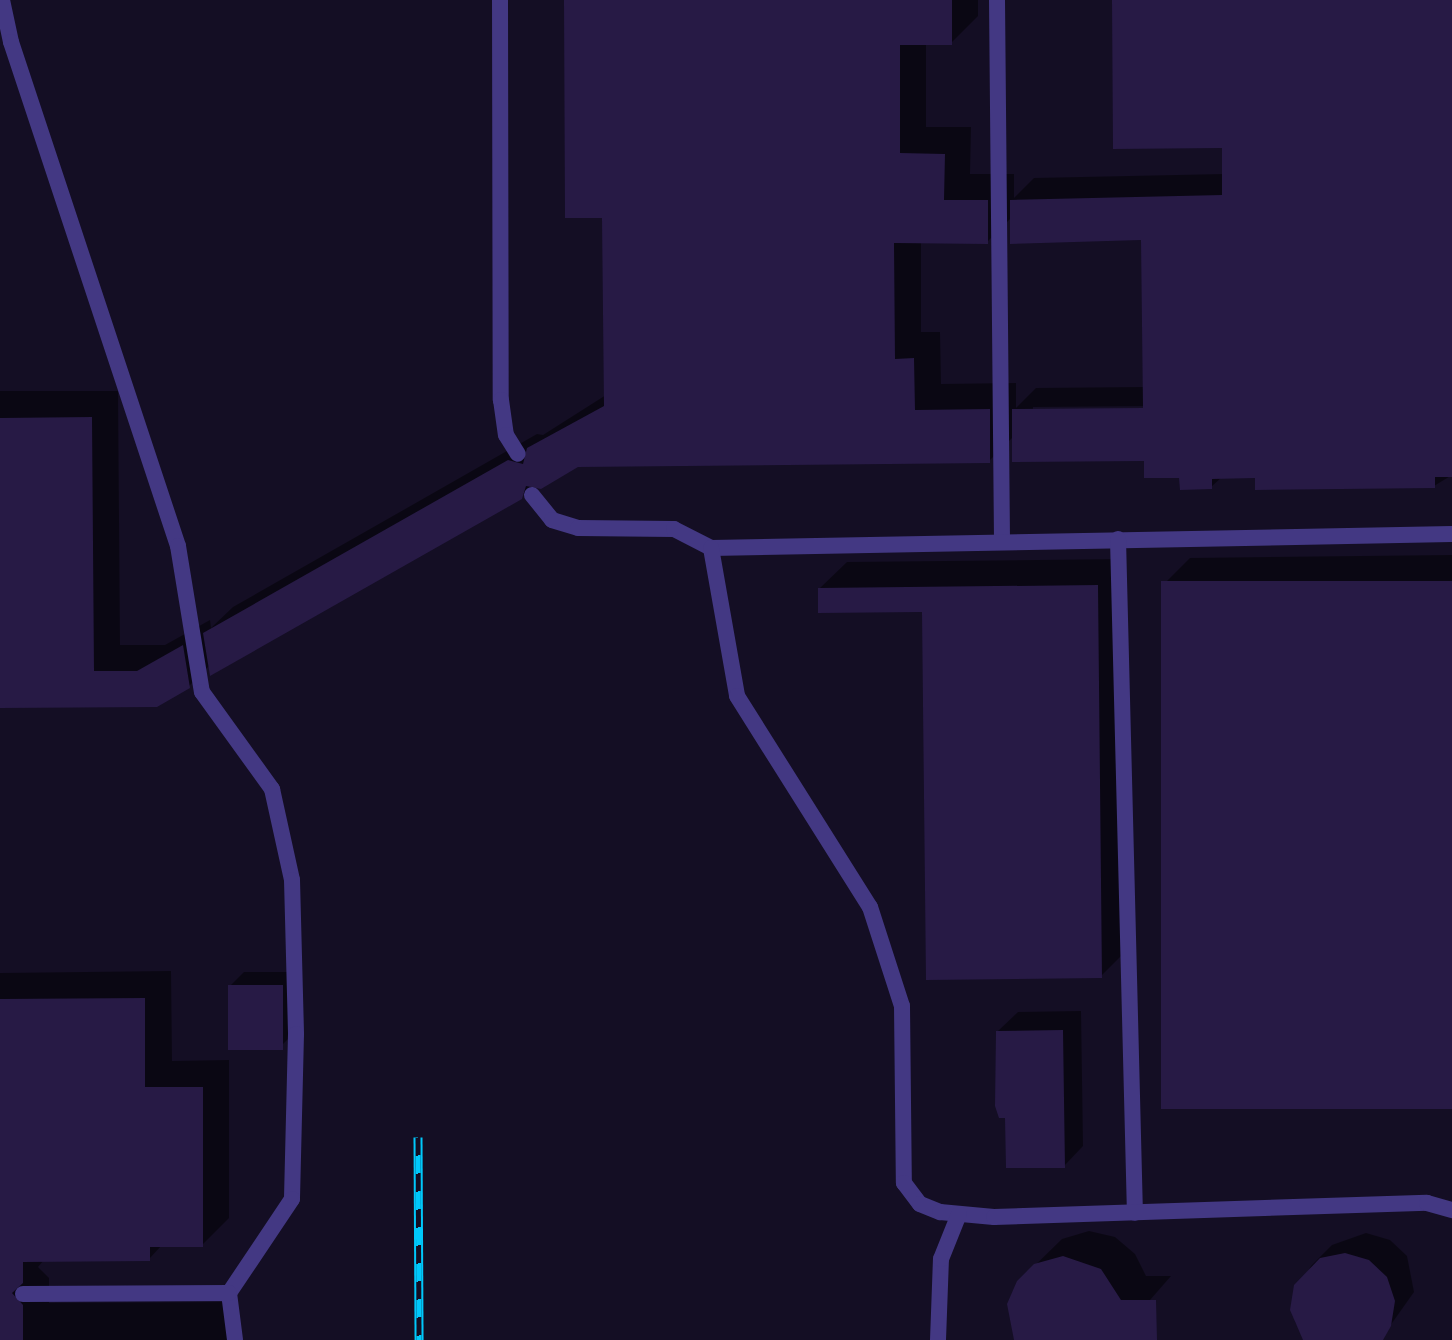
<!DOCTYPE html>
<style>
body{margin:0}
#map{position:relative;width:1452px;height:1340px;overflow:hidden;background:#140e24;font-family:"Open Sans",sans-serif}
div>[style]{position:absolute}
.shadow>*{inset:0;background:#0007}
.building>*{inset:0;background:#271a45;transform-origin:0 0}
.lane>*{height:16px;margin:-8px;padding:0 8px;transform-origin:8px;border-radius:8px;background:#433883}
.rail>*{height:9px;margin-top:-4.5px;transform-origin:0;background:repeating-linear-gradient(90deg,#140e24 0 18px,#00c8fb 0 36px);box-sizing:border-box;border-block:2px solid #00c8fb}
span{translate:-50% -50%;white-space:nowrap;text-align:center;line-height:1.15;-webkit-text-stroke:6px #140e24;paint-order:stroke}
</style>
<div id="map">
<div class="shadow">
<i style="clip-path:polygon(evenodd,566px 0,978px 0,978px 16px,951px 43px,926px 43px,926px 127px,971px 127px,970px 174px,1014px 174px,1014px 198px,1034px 178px,1224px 174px,1224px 146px,1114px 0,1452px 0,1452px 475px,1434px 486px,1257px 476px,1222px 477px,1211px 487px,1146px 459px,1014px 436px,989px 461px,577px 465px,211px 664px,189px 686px,0 706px,0 391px,118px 391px,120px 645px,165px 645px,210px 620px,211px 628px,233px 607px,537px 434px,543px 435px,606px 395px,604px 216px,566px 0,1012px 217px,1143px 238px,1145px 387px,1036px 388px,1016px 408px,1016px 383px,941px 384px,940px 332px,921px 332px,921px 241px,987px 242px,1012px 217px,566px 0,1153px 406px,1153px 410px,1033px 411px,1033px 407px,1153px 406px)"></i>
<i style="clip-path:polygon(1452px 555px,1452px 1107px,1163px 585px,1190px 558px)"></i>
<i style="clip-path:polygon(1124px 559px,1128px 949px,1101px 976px,924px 610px,820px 588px,847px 562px)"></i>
<i style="clip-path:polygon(171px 971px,172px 1061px,229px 1060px,229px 1218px,202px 1245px,162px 1245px,149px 1259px,44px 1260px,38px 1267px,49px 1278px,49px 1303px,231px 1302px,231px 1340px,0 1340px,0 973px)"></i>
<i style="clip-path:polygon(244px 972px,295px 972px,293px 1034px,279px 1048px,230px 986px)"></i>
<i style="clip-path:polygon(1081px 1011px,1083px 1146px,1064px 1166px,998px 1031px,1018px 1012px)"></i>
<i style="clip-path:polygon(1089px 1231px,1115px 1237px,1135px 1254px,1146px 1276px,1171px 1276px,1115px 1340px,1017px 1340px,1018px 1282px,1062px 1239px)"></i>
<i style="clip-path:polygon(1366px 1233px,1390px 1240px,1407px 1256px,1414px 1292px,1380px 1340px,1306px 1340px,1295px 1322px,1293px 1298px,1311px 1266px,1332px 1245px)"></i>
</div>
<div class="building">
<i style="clip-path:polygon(564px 0,952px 0,952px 45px,900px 45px,900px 153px,945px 154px,944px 200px,988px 200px,988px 244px,894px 243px,895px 359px,914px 358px,915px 410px,990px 409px,990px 463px,578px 467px,541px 489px,526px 486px,522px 499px,210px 676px,203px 633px,508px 460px,523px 464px,527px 448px,604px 406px,602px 218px,565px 218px)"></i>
<i style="clip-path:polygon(1112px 0,1452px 0,1452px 477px,1435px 477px,1435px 488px,1255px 490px,1255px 478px,1212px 479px,1212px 489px,1180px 490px,1179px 478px,1144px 478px,1144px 461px,1012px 462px,1012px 409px,1143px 408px,1141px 240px,1010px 244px,1010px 200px,1222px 195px,1222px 148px,1113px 149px)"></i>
<i style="clip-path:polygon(92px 417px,94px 671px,137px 671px,183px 645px,190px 688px,157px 707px,0 708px,0 418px)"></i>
<i style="left:1452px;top:581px;width:528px;height:291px;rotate:90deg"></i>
<i style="clip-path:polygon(1098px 585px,1102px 978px,926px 980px,922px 612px,818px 613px,818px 588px)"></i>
<i style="left:228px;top:985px;width:55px;height:65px"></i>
<i style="clip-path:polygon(145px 998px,145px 1087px,203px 1087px,203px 1247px,150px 1247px,150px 1261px,23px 1262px,23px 1283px,12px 1293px,23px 1305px,23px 1340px,0 1340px,0 999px)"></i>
<i style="clip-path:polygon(1063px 1030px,1065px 1168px,1006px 1168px,1005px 1118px,999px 1118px,995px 1106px,996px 1031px)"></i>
<i style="clip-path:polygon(1345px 1253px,1369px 1260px,1387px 1277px,1395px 1301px,1391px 1326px,1383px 1340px,1303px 1340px,1290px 1310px,1294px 1285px,1320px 1258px)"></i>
<i style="clip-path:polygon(1063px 1256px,1101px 1269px,1121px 1300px,1156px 1300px,1157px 1340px,1014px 1340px,1007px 1304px,1017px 1281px,1034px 1264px)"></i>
</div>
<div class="lane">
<i style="left:2px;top:0;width:43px;rotate:77.9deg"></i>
<i style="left:11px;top:42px;width:531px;rotate:71.67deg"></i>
<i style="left:178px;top:546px;width:148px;rotate:80.7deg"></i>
<i style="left:202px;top:692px;width:120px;rotate:54.2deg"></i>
<i style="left:272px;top:789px;width:93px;rotate:77.6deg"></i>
<i style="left:292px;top:880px;width:154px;rotate:88.5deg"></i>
<i style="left:296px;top:1034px;width:165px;rotate:91.4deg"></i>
<i style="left:292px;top:1199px;width:113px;rotate:123.8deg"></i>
<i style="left:229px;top:1293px;width:47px;rotate:82.7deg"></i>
<i style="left:500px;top:0;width:400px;rotate:89.9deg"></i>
<i style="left:501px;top:400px;width:35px;rotate:82deg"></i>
<i style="left:506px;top:435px;width:22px;rotate:58deg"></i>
<i style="left:997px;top:0;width:542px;rotate:89.47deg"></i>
<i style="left:532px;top:495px;width:32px;rotate:51deg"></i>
<i style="left:552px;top:520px;width:27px;rotate:17deg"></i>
<i style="left:578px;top:528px;width:96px;rotate:0.6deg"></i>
<i style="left:674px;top:529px;width:42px;rotate:27.2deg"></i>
<i style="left:711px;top:548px;width:741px;rotate:-1.08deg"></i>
<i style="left:1118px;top:539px;width:674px;rotate:88.56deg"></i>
<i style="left:711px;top:548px;width:150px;rotate:80deg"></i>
<i style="left:737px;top:696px;width:249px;rotate:57.8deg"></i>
<i style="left:870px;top:907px;width:104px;rotate:72.1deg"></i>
<i style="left:902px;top:1006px;width:177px;rotate:89.4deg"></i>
<i style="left:904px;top:1183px;width:26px;rotate:53deg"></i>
<i style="left:920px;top:1204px;width:22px;rotate:22deg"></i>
<i style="left:940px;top:1212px;width:54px;rotate:5.3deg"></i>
<i style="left:994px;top:1217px;width:433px;rotate:-1.9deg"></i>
<i style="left:1427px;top:1203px;width:26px;rotate:16deg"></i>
<i style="left:23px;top:1294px;width:206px;rotate:-0.3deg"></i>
<i style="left:938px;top:1340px;width:81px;rotate:-87.9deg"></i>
<i style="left:941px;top:1259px;width:48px;rotate:-68.2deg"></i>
</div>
<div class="rail">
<i style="left:418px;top:1137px;width:203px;rotate:89.7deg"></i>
</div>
</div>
